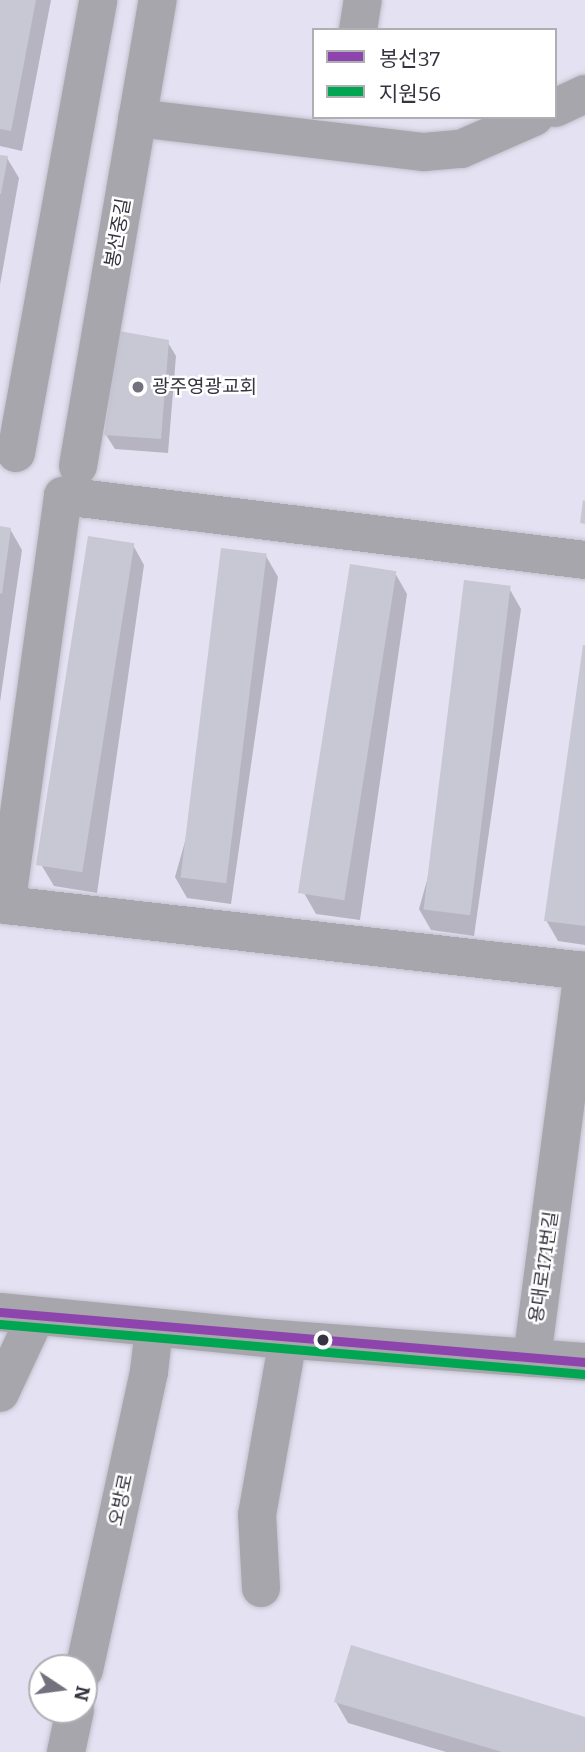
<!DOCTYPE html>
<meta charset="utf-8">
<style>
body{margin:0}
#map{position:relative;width:585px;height:1752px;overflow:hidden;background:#e4e1f2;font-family:Bitter,"Noto Sans KR",serif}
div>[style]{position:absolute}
.shadow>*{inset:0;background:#0003}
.building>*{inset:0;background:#c8c7d4;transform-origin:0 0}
.roads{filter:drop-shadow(0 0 2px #c2c0cd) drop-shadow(0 0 2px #c2c0cd)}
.minor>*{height:38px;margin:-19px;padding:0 19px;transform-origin:19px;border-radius:19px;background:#a7a6ac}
.bus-1>*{height:9px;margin:-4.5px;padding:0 4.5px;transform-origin:4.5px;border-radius:4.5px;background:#8e44ad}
.bus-2>*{height:9px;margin:-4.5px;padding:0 4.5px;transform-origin:4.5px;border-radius:4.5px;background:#00a651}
.dots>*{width:19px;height:19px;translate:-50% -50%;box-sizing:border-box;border:4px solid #fff;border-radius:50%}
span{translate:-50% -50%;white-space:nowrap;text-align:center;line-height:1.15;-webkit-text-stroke:5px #fff;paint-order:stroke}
.street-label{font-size:19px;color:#363440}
.poi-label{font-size:19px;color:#363440}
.left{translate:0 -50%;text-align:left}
.legend{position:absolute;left:312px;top:28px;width:245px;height:91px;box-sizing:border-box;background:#fff;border:2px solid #afaeb3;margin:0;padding:9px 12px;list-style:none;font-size:21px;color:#363440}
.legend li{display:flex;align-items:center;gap:14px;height:35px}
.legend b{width:35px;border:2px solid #afaeb3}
.north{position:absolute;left:28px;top:1654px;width:70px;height:70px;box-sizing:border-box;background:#fff;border:2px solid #afaeb3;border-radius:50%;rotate:103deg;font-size:19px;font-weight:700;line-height:28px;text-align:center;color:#363440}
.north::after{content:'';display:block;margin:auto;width:24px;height:32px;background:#73717e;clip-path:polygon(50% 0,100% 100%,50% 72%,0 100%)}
</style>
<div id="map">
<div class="shadow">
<i style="clip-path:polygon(0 0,51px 0,22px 151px,0 146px)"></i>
<i style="clip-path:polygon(0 157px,7px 158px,19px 178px,0 285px)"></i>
<i style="clip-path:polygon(167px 341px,176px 356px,168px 453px,115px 449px,106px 435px)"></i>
<i style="clip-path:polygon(0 528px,10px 529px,22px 550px,0 702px)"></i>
<i style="clip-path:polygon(133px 545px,144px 565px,97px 893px,54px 886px,42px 866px)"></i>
<i style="clip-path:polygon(266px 556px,278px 577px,231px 904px,187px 898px,175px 877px)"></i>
<i style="clip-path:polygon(395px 573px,407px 594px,360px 920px,316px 914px,304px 893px)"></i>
<i style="clip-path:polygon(509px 588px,521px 609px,474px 936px,431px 930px,419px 909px)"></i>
<i style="clip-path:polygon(585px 647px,585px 945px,558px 941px,546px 920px)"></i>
<i style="clip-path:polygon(336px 1702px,585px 1718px,585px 1752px,446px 1752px,348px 1723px)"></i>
</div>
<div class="building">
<i style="clip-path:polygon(0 0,36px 0,11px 131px,0 129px)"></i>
<i style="clip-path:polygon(0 155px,8px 156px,1px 194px,0 194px)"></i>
<i style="clip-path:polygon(119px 331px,169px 340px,161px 439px,104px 435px)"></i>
<i style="clip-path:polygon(583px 500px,585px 501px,585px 524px,580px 523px)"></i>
<i style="clip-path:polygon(0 526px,11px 528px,2px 594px,0 593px)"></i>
<i style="left:88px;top:536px;width:47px;height:333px;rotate:9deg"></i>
<i style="left:221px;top:548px;width:46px;height:332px;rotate:7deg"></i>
<i style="left:350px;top:564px;width:47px;height:333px;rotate:9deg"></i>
<i style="left:464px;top:580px;width:47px;height:332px;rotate:7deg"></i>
<i style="clip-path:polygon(583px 645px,585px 645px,585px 926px,544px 921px)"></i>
<i style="clip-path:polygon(351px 1645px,585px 1717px,585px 1752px,502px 1752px,334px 1702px)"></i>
</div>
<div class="roads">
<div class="minor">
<i style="left:358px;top:30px;width:30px;rotate:-81deg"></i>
<i style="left:555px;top:108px;width:33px;rotate:-25deg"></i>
<i style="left:137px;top:118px;width:289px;rotate:6.8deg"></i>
<i style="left:424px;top:152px;width:37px;rotate:-5deg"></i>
<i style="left:461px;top:149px;width:80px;rotate:-23.7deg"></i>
<i style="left:16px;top:453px;width:460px;rotate:-79.7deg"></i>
<i style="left:78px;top:466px;width:473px;rotate:-80.3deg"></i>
<i style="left:585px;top:560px;width:526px;rotate:-173.01deg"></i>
<i style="left:63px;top:496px;width:413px;rotate:97.9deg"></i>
<i style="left:6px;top:905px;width:583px;rotate:6.5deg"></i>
<i style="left:0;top:1312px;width:267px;rotate:5.6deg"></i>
<i style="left:266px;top:1338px;width:320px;rotate:4.3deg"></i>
<i style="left:532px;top:1358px;width:391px;rotate:-82.5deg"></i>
<i style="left:0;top:1393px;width:85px;rotate:-64.9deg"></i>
<i style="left:261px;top:1588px;width:73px;rotate:-93.1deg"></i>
<i style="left:257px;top:1515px;width:178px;rotate:-80deg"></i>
<i style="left:84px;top:1670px;width:305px;rotate:-77.7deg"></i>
<i style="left:149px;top:1372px;width:44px;rotate:-83.5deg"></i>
<i style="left:66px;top:1752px;width:43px;rotate:-77.9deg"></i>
</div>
</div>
<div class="bus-1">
<i style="left:0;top:1312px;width:587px;rotate:4.89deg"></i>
</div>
<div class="bus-2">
<i style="left:0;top:1324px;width:586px;rotate:4.89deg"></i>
</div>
<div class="dots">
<i style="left:138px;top:387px;background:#73717e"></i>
<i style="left:323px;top:1340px;background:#363440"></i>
</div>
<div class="street-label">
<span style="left:118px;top:233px;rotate:-80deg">봉선중길</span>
<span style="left:544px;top:1267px;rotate:-82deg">용대로171번길</span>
<span style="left:121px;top:1500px;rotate:-78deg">오방로</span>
</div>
<div class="poi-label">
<span class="left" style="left:152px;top:387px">광주영광교회</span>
</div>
<ul class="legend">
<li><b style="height:9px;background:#8e44ad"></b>봉선37</li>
<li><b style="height:9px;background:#00a651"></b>지원56</li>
</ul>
<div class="north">N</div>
</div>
